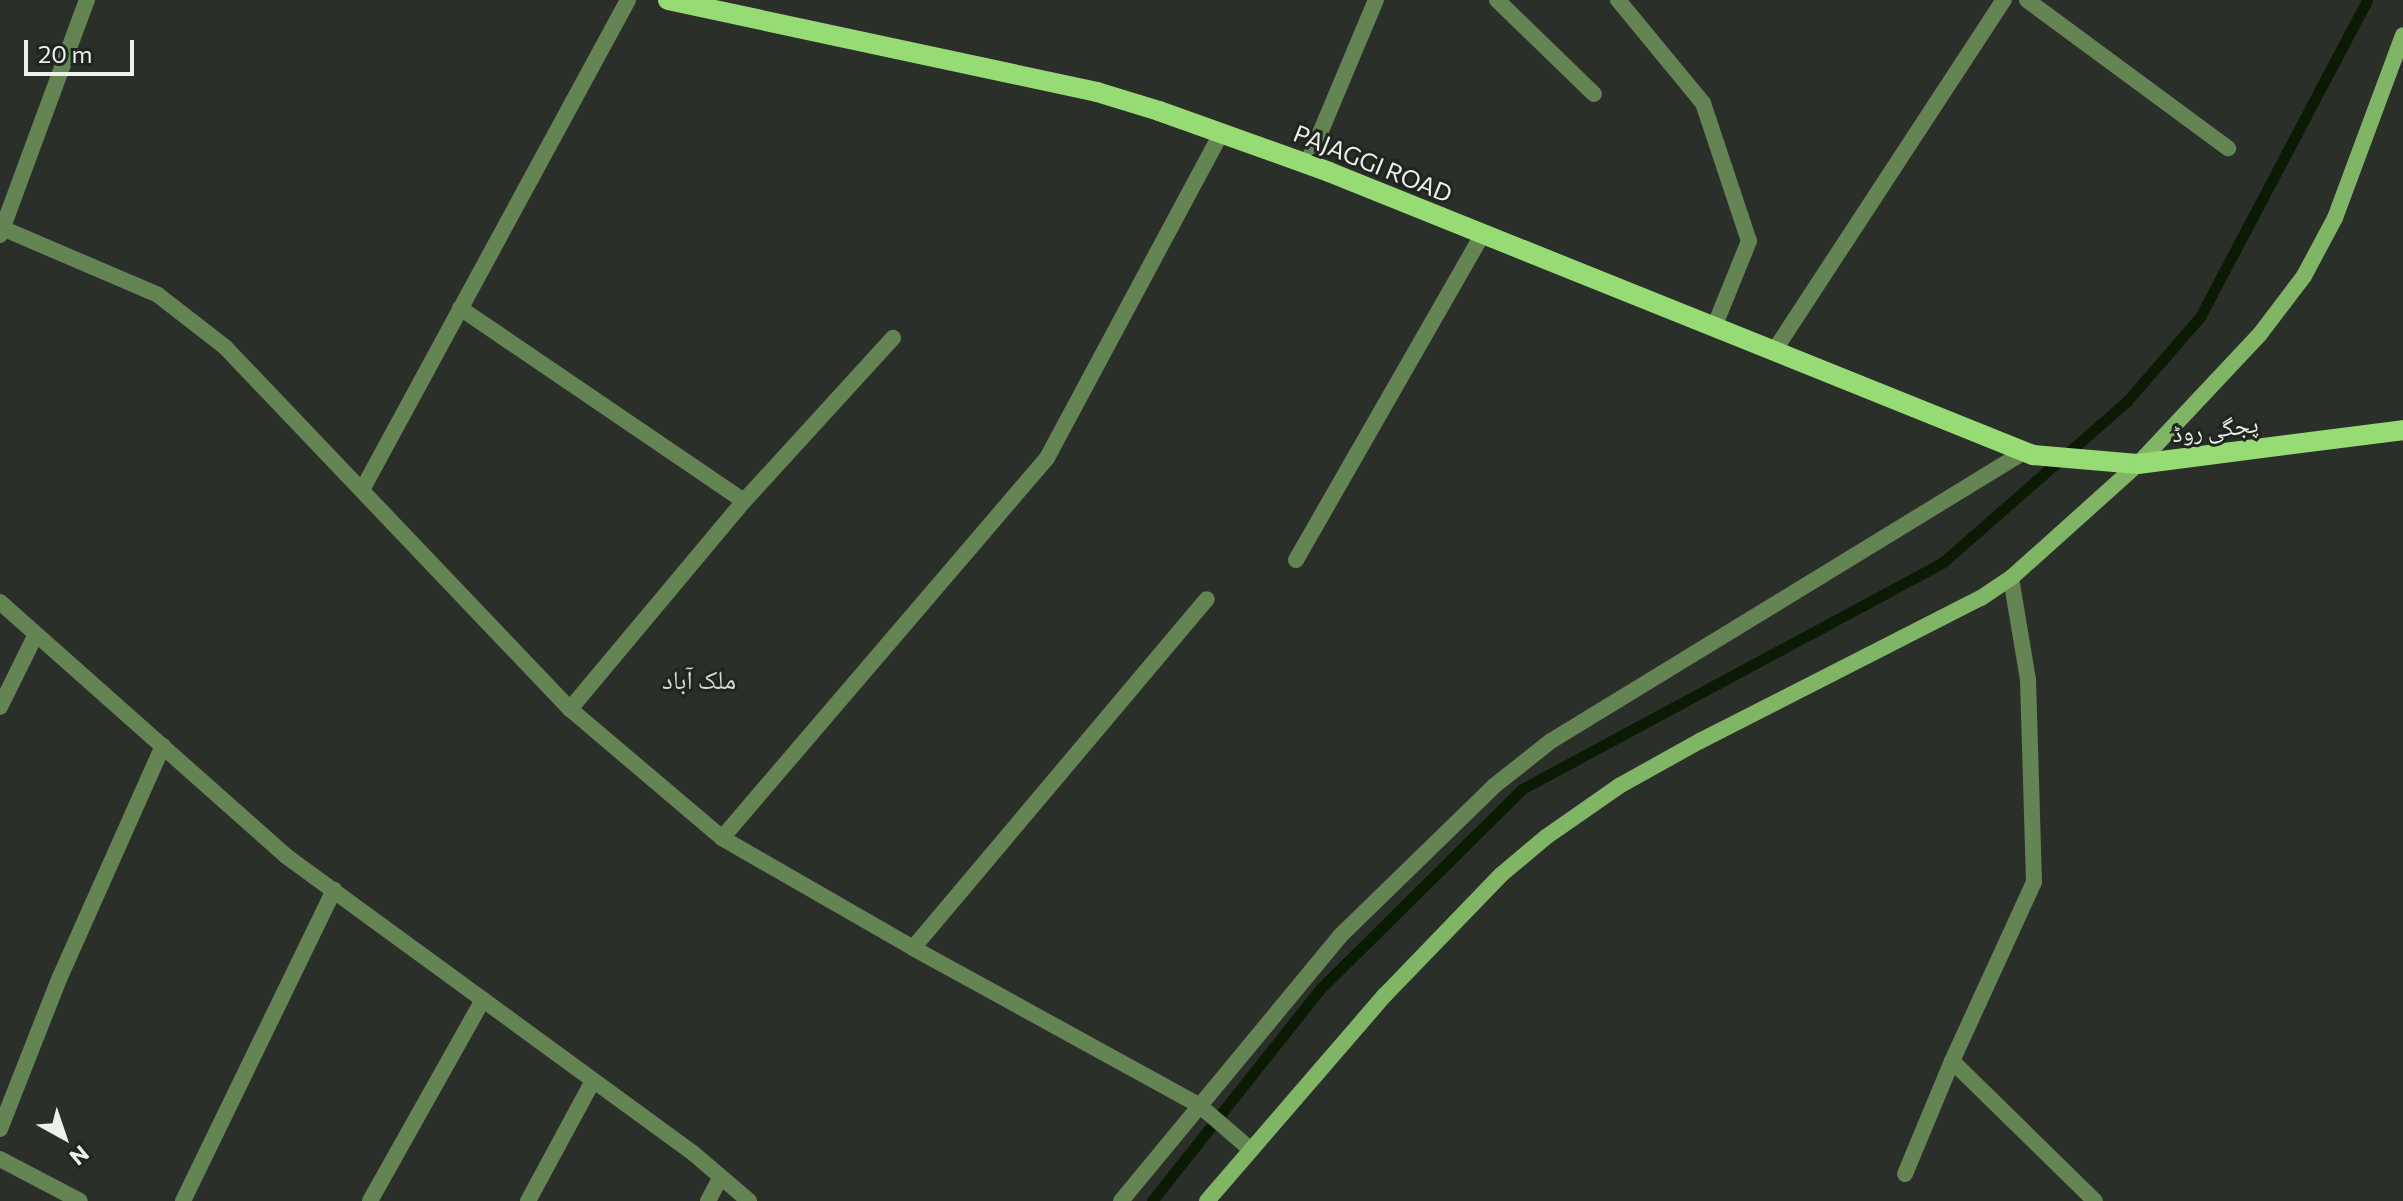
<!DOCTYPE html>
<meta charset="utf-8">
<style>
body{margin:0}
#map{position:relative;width:2403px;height:1201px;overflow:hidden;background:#2b2f29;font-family:Commissioner,"Noto Naskh Arabic",sans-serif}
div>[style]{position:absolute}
.stream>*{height:11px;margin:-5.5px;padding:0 5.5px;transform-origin:5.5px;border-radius:5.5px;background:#0b1a03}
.street>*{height:16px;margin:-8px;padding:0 8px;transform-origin:8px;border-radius:8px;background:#648453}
.secondary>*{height:16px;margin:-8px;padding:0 8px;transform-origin:8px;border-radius:8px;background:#81b566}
.primary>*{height:20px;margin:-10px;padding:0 10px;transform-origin:10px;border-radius:10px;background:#97db74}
span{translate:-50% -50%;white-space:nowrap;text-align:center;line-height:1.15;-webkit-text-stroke:6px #21251f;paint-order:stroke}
.street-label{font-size:24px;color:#edf0ec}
.neighbourhood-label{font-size:26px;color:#d5dbd3}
.north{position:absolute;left:24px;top:1097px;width:80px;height:80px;-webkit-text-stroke:6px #21251f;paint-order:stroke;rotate:140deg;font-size:22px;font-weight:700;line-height:32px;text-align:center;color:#edf0ec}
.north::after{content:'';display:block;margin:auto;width:28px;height:36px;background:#edf0ec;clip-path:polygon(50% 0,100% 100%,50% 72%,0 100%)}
.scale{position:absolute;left:24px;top:40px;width:110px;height:36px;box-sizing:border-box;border:4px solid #edf0ec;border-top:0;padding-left:10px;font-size:24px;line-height:28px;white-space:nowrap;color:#edf0ec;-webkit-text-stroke:6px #21251f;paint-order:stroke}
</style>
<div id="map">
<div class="stream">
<i style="left:1152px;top:1201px;width:270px;rotate:-51.6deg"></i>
<i style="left:1320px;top:989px;width:284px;rotate:-44.7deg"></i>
<i style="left:1522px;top:789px;width:477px;rotate:-28.3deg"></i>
<i style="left:1942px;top:563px;width:247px;rotate:-41.2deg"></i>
<i style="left:2128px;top:400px;width:110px;rotate:-49.1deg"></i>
<i style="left:2200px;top:317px;width:358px;rotate:-62.2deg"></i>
</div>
<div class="street">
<i style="left:1497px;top:0;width:135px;rotate:44.1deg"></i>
<i style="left:1618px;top:0;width:134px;rotate:50.5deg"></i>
<i style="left:1703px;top:103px;width:145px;rotate:71.6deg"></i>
<i style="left:1749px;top:241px;width:93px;rotate:112.1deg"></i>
<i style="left:2027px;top:0;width:250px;rotate:36.4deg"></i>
<i style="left:1307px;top:164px;width:178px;rotate:-67.2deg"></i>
<i style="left:2px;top:228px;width:170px;rotate:23.2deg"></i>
<i style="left:158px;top:295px;width:85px;rotate:37.8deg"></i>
<i style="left:225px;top:347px;width:500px;rotate:46.38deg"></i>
<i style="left:570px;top:709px;width:199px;rotate:40.3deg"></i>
<i style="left:722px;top:838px;width:220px;rotate:29.9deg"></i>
<i style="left:913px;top:948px;width:326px;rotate:28.8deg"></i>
<i style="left:1199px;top:1105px;width:67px;rotate:40.8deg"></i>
<i style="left:0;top:235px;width:251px;rotate:-69.7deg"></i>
<i style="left:460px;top:308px;width:343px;rotate:34.2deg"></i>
<i style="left:1774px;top:351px;width:420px;rotate:-56.8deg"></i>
<i style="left:362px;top:490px;width:558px;rotate:-61.5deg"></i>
<i style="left:1296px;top:560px;width:376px;rotate:-60.2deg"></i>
<i style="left:2011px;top:578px;width:103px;rotate:80.5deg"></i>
<i style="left:2028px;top:680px;width:202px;rotate:88.3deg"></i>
<i style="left:2034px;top:882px;width:197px;rotate:114.6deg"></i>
<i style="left:1952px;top:1061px;width:200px;rotate:44.4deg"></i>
<i style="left:0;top:602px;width:383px;rotate:41.6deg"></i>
<i style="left:286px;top:856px;width:504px;rotate:36.12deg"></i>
<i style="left:693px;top:1153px;width:74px;rotate:40.6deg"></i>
<i style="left:0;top:707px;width:81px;rotate:-63.7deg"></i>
<i style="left:570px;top:709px;width:271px;rotate:-50.1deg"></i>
<i style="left:744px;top:501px;width:221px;rotate:-47.6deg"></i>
<i style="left:722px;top:838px;width:500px;rotate:-49.46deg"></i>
<i style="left:1047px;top:458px;width:370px;rotate:-61.8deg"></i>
<i style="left:913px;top:948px;width:456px;rotate:-49.9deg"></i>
<i style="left:0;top:1129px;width:163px;rotate:-68.5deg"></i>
<i style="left:60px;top:977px;width:253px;rotate:-66deg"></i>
<i style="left:0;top:1159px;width:90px;rotate:27.7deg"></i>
<i style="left:1905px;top:1174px;width:122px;rotate:-67.4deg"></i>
<i style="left:183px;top:1201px;width:346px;rotate:-64.1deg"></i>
<i style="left:370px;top:1201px;width:231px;rotate:-60.7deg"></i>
<i style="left:528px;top:1201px;width:136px;rotate:-61.6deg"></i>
<i style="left:708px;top:1201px;width:27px;rotate:-62deg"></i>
<i style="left:1121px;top:1201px;width:344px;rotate:-50.4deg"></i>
<i style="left:1340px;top:936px;width:215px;rotate:-44.2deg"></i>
<i style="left:1494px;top:786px;width:73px;rotate:-38.3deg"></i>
<i style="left:1551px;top:741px;width:554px;rotate:-31.42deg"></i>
</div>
<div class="secondary">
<i style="left:1207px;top:1201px;width:272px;rotate:-49.2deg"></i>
<i style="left:1385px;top:995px;width:168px;rotate:-46deg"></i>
<i style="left:1502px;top:874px;width:57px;rotate:-40.1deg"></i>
<i style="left:1546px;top:837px;width:89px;rotate:-34.9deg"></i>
<i style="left:1619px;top:786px;width:93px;rotate:-29.1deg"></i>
<i style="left:1700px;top:741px;width:315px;rotate:-27deg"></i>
<i style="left:1981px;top:598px;width:36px;rotate:-34deg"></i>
<i style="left:2011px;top:578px;width:171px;rotate:-41.9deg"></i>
<i style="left:2138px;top:464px;width:178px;rotate:-46.8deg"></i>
<i style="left:2260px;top:334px;width:73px;rotate:-52.8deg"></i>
<i style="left:2304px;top:276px;width:66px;rotate:-61.9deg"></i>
<i style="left:2335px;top:218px;width:195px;rotate:-69.6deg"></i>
</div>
<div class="primary">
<i style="left:668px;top:0;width:439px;rotate:12.1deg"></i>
<i style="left:1097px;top:92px;width:65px;rotate:17deg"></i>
<i style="left:1159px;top:111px;width:181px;rotate:19.7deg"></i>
<i style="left:1329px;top:172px;width:759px;rotate:21.9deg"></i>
<i style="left:2033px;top:455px;width:105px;rotate:4.9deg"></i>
<i style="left:2138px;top:464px;width:267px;rotate:-7.3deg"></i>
</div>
<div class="street-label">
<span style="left:1373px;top:163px;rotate:22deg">PAJAGGI ROAD</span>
<span style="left:2215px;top:428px;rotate:-7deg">پجگی روڈ</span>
</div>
<div class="neighbourhood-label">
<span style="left:699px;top:679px">ملک آباد</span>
</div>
<div class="north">N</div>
<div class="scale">20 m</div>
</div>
